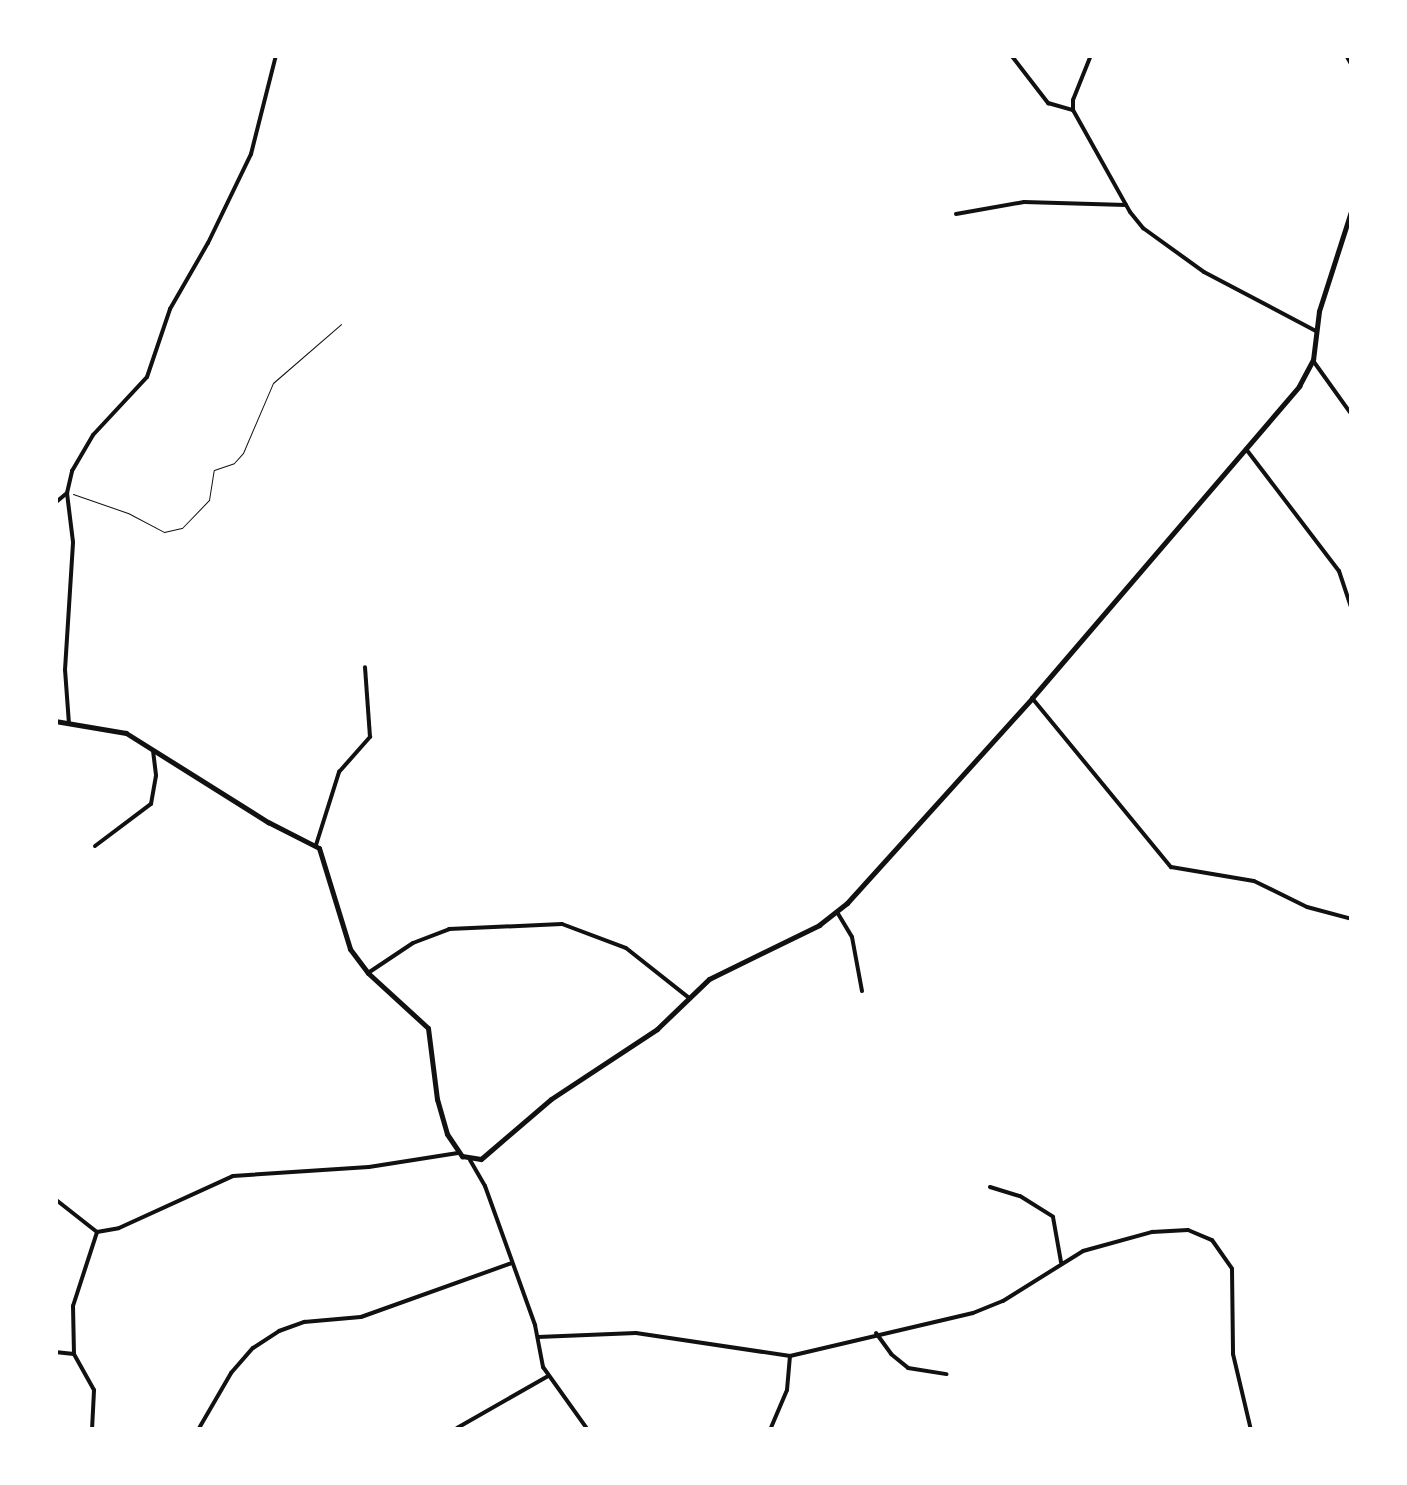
<!DOCTYPE html>
<style>
body{margin:0}
#map{position:relative;width:1407px;height:1485px;overflow:hidden;background:#fff;font-family:"PT Sans",sans-serif}
div>[style]{position:absolute}
.path>*{height:1px;margin:-0.5px;padding:0 0.5px;transform-origin:0.5px;border-radius:0.5px;background:#111}
.minor>*{height:4px;margin:-2px;padding:0 2px;transform-origin:2px;border-radius:2px;background:#111}
.tertiary>*{height:4px;margin:-2px;padding:0 2px;transform-origin:2px;border-radius:2px;background:#111}
.secondary>*{height:5px;margin:-2.5px;padding:0 2.5px;transform-origin:2.5px;border-radius:2.5px;background:#111}
span{translate:-50% -50%;white-space:nowrap;text-align:center;line-height:1.15;-webkit-text-stroke:10px #fff;paint-order:stroke}
.frame{position:absolute;inset:0;border:58px solid #fff;pointer-events:none}
</style>
<div id="map">
<div class="path">
<i style="left:73px;top:494px;width:58px;rotate:19.1deg"></i>
<i style="left:128px;top:513px;width:41px;rotate:27.8deg"></i>
<i style="left:164px;top:532px;width:18px;rotate:-13deg"></i>
<i style="left:182px;top:528px;width:39px;rotate:-46deg"></i>
<i style="left:209px;top:500px;width:30px;rotate:-81deg"></i>
<i style="left:214px;top:470px;width:21px;rotate:-19deg"></i>
<i style="left:234px;top:463px;width:13px;rotate:-48deg"></i>
<i style="left:243px;top:453px;width:76px;rotate:-66.8deg"></i>
<i style="left:273px;top:383px;width:90px;rotate:-40.9deg"></i>
</div>
<div class="minor">
<i style="left:1011px;top:55px;width:61px;rotate:52.4deg"></i>
<i style="left:1048px;top:103px;width:26px;rotate:16deg"></i>
<i style="left:1091px;top:55px;width:48px;rotate:111.8deg"></i>
<i style="left:1073px;top:100px;width:10px;rotate:90deg"></i>
<i style="left:1073px;top:110px;width:117px;rotate:60.8deg"></i>
<i style="left:1130px;top:212px;width:21px;rotate:51deg"></i>
<i style="left:1143px;top:228px;width:75px;rotate:35.8deg"></i>
<i style="left:1204px;top:272px;width:127px;rotate:27.8deg"></i>
<i style="left:956px;top:214px;width:69px;rotate:-10deg"></i>
<i style="left:1024px;top:202px;width:102px;rotate:1.7deg"></i>
<i style="left:1314px;top:362px;width:65px;rotate:54.4deg"></i>
<i style="left:1246px;top:449px;width:153px;rotate:52.7deg"></i>
<i style="left:1339px;top:571px;width:41px;rotate:71.6deg"></i>
<i style="left:55px;top:503px;width:16px;rotate:-40deg"></i>
<i style="left:1032px;top:698px;width:219px;rotate:50.6deg"></i>
<i style="left:1171px;top:867px;width:84px;rotate:9.6deg"></i>
<i style="left:1254px;top:881px;width:59px;rotate:26.1deg"></i>
<i style="left:1307px;top:907px;width:47px;rotate:14.9deg"></i>
<i style="left:69px;top:724px;width:54px;rotate:-94.2deg"></i>
<i style="left:65px;top:670px;width:128px;rotate:-86.4deg"></i>
<i style="left:73px;top:542px;width:49px;rotate:-97deg"></i>
<i style="left:67px;top:493px;width:23px;rotate:-77deg"></i>
<i style="left:72px;top:471px;width:42px;rotate:-59.7deg"></i>
<i style="left:93px;top:435px;width:79px;rotate:-47deg"></i>
<i style="left:147px;top:377px;width:72px;rotate:-71.3deg"></i>
<i style="left:170px;top:309px;width:76px;rotate:-60.1deg"></i>
<i style="left:208px;top:243px;width:99px;rotate:-64.2deg"></i>
<i style="left:251px;top:154px;width:102px;rotate:-75.8deg"></i>
<i style="left:316px;top:845px;width:77px;rotate:-72.5deg"></i>
<i style="left:339px;top:772px;width:47px;rotate:-48.5deg"></i>
<i style="left:370px;top:737px;width:70px;rotate:-94.1deg"></i>
<i style="left:95px;top:846px;width:70px;rotate:-36.9deg"></i>
<i style="left:151px;top:804px;width:29px;rotate:-80deg"></i>
<i style="left:156px;top:775px;width:23px;rotate:-97deg"></i>
<i style="left:837px;top:912px;width:29px;rotate:59deg"></i>
<i style="left:852px;top:937px;width:55px;rotate:79.5deg"></i>
<i style="left:368px;top:973px;width:54px;rotate:-33.7deg"></i>
<i style="left:413px;top:943px;width:39px;rotate:-21deg"></i>
<i style="left:449px;top:929px;width:113px;rotate:-2.5deg"></i>
<i style="left:562px;top:924px;width:68px;rotate:20.6deg"></i>
<i style="left:626px;top:948px;width:80px;rotate:38.4deg"></i>
<i style="left:990px;top:1187px;width:31px;rotate:17deg"></i>
<i style="left:1020px;top:1196px;width:39px;rotate:32deg"></i>
<i style="left:1053px;top:1217px;width:46px;rotate:79.9deg"></i>
<i style="left:55px;top:1199px;width:53px;rotate:38.2deg"></i>
<i style="left:97px;top:1232px;width:22px;rotate:-10deg"></i>
<i style="left:119px;top:1228px;width:125px;rotate:-24.5deg"></i>
<i style="left:233px;top:1176px;width:136px;rotate:-3.8deg"></i>
<i style="left:369px;top:1167px;width:90px;rotate:-8.9deg"></i>
<i style="left:876px;top:1333px;width:26px;rotate:54deg"></i>
<i style="left:891px;top:1354px;width:22px;rotate:39deg"></i>
<i style="left:908px;top:1368px;width:39px;rotate:9deg"></i>
<i style="left:538px;top:1337px;width:98px;rotate:-2.3deg"></i>
<i style="left:636px;top:1333px;width:156px;rotate:8.5deg"></i>
<i style="left:790px;top:1356px;width:188px;rotate:-13.2deg"></i>
<i style="left:973px;top:1313px;width:32px;rotate:-22deg"></i>
<i style="left:1003px;top:1301px;width:94px;rotate:-32deg"></i>
<i style="left:1083px;top:1251px;width:72px;rotate:-15.4deg"></i>
<i style="left:1152px;top:1232px;width:36px;rotate:-3deg"></i>
<i style="left:1188px;top:1230px;width:26px;rotate:23deg"></i>
<i style="left:1212px;top:1240px;width:35px;rotate:55deg"></i>
<i style="left:1232px;top:1269px;width:85px;rotate:89.3deg"></i>
<i style="left:1233px;top:1354px;width:78px;rotate:76.7deg"></i>
<i style="left:55px;top:1352px;width:19px;rotate:6deg"></i>
<i style="left:457px;top:1428px;width:105px;rotate:-29.7deg"></i>
<i style="left:92px;top:1430px;width:40px;rotate:-87.1deg"></i>
<i style="left:94px;top:1390px;width:41px;rotate:-119.1deg"></i>
<i style="left:74px;top:1354px;width:48px;rotate:-91.2deg"></i>
<i style="left:73px;top:1306px;width:78px;rotate:-72deg"></i>
<i style="left:198px;top:1430px;width:66px;rotate:-59.9deg"></i>
<i style="left:231px;top:1373px;width:33px;rotate:-49deg"></i>
<i style="left:253px;top:1348px;width:31px;rotate:-33deg"></i>
<i style="left:279px;top:1331px;width:27px;rotate:-20deg"></i>
<i style="left:304px;top:1322px;width:57px;rotate:-5deg"></i>
<i style="left:361px;top:1317px;width:160px;rotate:-19.7deg"></i>
<i style="left:770px;top:1430px;width:43px;rotate:-67deg"></i>
<i style="left:787px;top:1390px;width:34px;rotate:-85deg"></i>
</div>
<div class="tertiary">
<i style="left:1346px;top:55px;width:13px;rotate:61deg"></i>
<i style="left:470px;top:1160px;width:30px;rotate:60deg"></i>
<i style="left:485px;top:1186px;width:148px;rotate:70.2deg"></i>
<i style="left:535px;top:1325px;width:43px;rotate:79.2deg"></i>
<i style="left:543px;top:1367px;width:77px;rotate:54.5deg"></i>
</div>
<div class="secondary">
<i style="left:55px;top:721px;width:72px;rotate:9.6deg"></i>
<i style="left:126px;top:733px;width:168px;rotate:32.1deg"></i>
<i style="left:268px;top:822px;width:57px;rotate:27deg"></i>
<i style="left:319px;top:848px;width:106px;rotate:72.9deg"></i>
<i style="left:350px;top:949px;width:30px;rotate:53deg"></i>
<i style="left:368px;top:973px;width:81px;rotate:42.5deg"></i>
<i style="left:428px;top:1028px;width:72px;rotate:82.8deg"></i>
<i style="left:437px;top:1099px;width:36px;rotate:74deg"></i>
<i style="left:447px;top:1134px;width:27px;rotate:56deg"></i>
<i style="left:462px;top:1156px;width:19px;rotate:9deg"></i>
<i style="left:481px;top:1159px;width:92px;rotate:-40.6deg"></i>
<i style="left:551px;top:1099px;width:127px;rotate:-33.4deg"></i>
<i style="left:657px;top:1029px;width:72px;rotate:-43.9deg"></i>
<i style="left:709px;top:979px;width:123px;rotate:-26.1deg"></i>
<i style="left:819px;top:925px;width:36px;rotate:-38deg"></i>
<i style="left:847px;top:903px;width:276px;rotate:-47.9deg"></i>
<i style="left:1032px;top:698px;width:411px;rotate:-49.4deg"></i>
<i style="left:1299px;top:386px;width:30px;rotate:-62deg"></i>
<i style="left:1313px;top:360px;width:49px;rotate:-83deg"></i>
<i style="left:1319px;top:311px;width:108px;rotate:-72.2deg"></i>
</div>
<div class="frame"></div>
</div>
